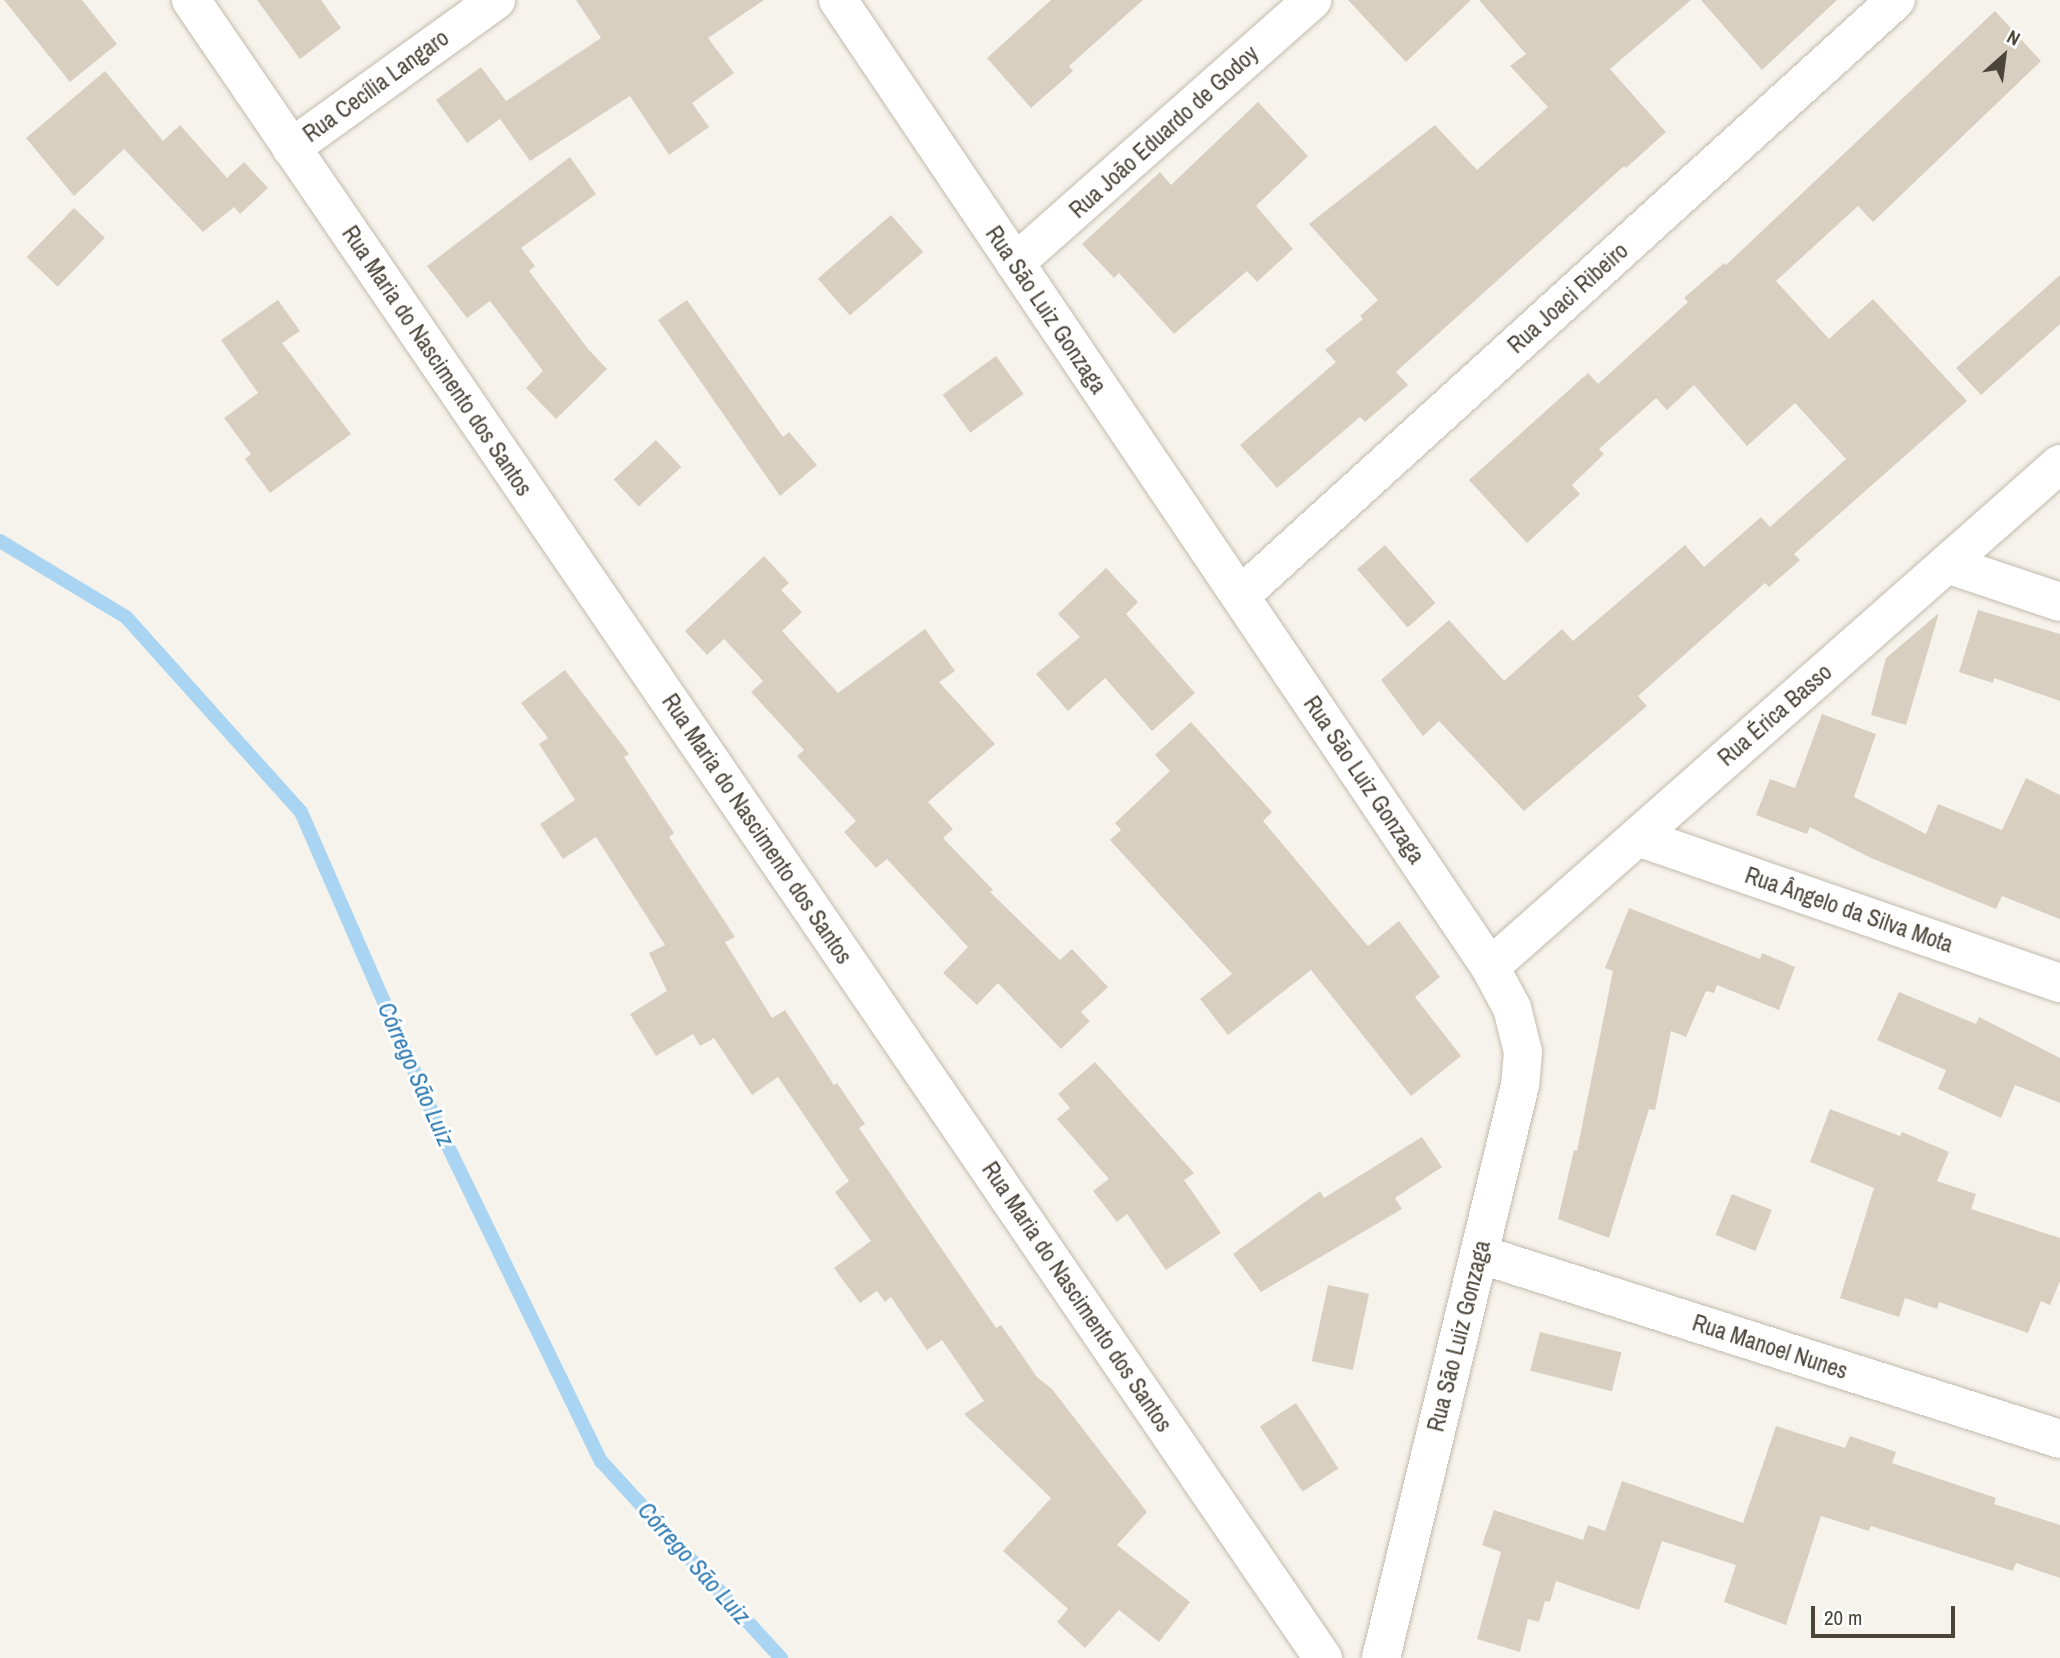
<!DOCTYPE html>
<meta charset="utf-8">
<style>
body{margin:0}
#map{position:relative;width:2060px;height:1658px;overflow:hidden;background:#f6f3ec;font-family:"Archivo Narrow",sans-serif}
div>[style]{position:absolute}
.stream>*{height:14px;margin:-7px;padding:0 7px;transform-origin:7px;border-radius:7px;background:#a9d4f2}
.building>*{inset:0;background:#d8cfc1;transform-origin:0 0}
.roads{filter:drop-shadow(0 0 2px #c2bbae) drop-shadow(0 0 2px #c2bbae)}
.street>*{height:38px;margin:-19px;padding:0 19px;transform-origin:19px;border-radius:19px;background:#fff}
span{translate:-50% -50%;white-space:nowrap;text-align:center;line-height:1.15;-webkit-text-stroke:6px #fff;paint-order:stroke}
.street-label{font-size:23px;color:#4b4439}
.water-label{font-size:24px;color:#2e7ab2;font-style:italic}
.north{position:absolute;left:1969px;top:21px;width:70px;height:70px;-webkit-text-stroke:5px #fff;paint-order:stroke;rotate:28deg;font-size:19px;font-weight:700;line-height:28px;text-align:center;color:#4b4439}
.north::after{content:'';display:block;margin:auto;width:24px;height:32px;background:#4b4439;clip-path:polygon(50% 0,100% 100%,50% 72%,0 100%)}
.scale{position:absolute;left:1811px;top:1606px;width:144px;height:32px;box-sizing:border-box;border:4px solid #4b4439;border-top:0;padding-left:9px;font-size:21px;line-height:24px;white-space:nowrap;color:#4b4439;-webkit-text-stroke:5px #fff;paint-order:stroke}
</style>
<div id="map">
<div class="stream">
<i style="left:0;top:541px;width:147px;rotate:31.1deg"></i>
<i style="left:126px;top:617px;width:262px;rotate:48.1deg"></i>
<i style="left:301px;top:812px;width:352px;rotate:66.4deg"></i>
<i style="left:442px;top:1134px;width:364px;rotate:64.1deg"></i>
<i style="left:601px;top:1461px;width:267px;rotate:47.6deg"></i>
</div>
<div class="building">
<i style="clip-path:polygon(4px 0,82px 0,117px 44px,70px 82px)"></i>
<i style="clip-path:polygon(257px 0,321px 0,341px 28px,300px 59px)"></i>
<i style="clip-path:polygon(576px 0,764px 0,708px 38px,734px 73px,692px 103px,709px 127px,669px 155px,630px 96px,530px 161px,500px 119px,467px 143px,436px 100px,481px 67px,506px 101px,601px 38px)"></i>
<i style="clip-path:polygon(1051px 0,1143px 0,1069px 66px,1073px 71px,1031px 108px,987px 58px)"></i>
<i style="clip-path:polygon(1348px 0,1471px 0,1406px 62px)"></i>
<i style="clip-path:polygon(1479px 0,1691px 0,1610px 69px,1666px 132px,1626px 168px,1624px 166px,1396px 372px,1408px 385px,1365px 422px,1360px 417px,1277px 488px,1240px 445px,1336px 362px,1325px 350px,1363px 319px,1360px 316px,1378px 300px,1309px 224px,1435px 125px,1477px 170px,1548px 107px,1510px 66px,1526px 54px)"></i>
<i style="clip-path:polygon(1701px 0,1837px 0,1762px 70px)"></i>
<i style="clip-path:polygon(1995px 11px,2041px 61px,1873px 222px,1858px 206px,1776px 281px,1829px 339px,1873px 299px,1967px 401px,1794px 554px,1800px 560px,1769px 587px,1765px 583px,1638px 696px,1647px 706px,1524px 811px,1439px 721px,1423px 736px,1381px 680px,1449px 620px,1504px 681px,1562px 629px,1573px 641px,1685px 545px,1704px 567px,1761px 517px,1770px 527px,1846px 459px,1795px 403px,1747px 446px,1694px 385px,1667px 410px,1656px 398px,1599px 449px,1604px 454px,1572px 485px,1580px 494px,1527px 543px,1469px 480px,1588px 373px,1598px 384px,1688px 302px,1684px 298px,1724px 263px,1726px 265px)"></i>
<i style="clip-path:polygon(105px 71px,163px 141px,180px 125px,227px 178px,244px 162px,268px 188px,240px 214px,234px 207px,203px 232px,124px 149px,74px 196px,26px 138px)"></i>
<i style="clip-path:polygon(1258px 102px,1308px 156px,1256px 206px,1293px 249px,1257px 282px,1247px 271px,1174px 334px,1119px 273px,1114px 278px,1082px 244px,1160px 172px,1171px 185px)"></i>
<i style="clip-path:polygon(570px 157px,596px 194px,521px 248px,535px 266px,529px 271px,588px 349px,607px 369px,556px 419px,526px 388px,543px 371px,490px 301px,467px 318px,427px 266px)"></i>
<i style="left:74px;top:208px;width:43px;height:68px;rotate:44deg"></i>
<i style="left:891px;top:215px;width:49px;height:97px;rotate:49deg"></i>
<i style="clip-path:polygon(2060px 275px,2060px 324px,1981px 395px,1956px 368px)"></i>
<i style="clip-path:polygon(278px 300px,300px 331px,282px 343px,351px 434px,270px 493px,245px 459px,251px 454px,224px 418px,258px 393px,221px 340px)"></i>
<i style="clip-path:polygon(687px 300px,783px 437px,789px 432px,817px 465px,780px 496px,658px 320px)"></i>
<i style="left:996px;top:356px;width:47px;height:66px;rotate:54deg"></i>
<i style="left:656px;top:440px;width:37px;height:58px;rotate:47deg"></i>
<i style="left:1385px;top:545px;width:77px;height:37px;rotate:49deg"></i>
<i style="clip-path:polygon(764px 556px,789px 583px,781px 590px,802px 612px,782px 631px,838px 693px,925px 629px,955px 671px,939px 682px,995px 744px,928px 802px,953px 829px,943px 838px,993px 890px,990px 892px,1060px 960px,1072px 949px,1108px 987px,1081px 1012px,1090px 1021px,1061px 1049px,998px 983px,977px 1005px,943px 973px,968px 947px,887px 859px,876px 868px,844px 832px,856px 821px,797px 756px,804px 750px,751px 692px,763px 681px,724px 639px,707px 655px,685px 631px)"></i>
<i style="clip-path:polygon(1106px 568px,1138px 602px,1126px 614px,1195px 693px,1152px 731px,1105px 678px,1068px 711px,1036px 674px,1080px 637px,1058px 614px)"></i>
<i style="clip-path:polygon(1978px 610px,2060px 634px,2060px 701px,1994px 678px,1993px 683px,1959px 672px)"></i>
<i style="clip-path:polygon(1939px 613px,1906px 725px,1871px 715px,1886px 658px)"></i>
<i style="clip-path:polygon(565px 670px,629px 754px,624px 757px,674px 833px,669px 837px,735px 937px,725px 942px,772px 1018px,785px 1010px,834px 1085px,837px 1083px,865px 1124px,859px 1128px,996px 1328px,1001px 1325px,1037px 1377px,1052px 1389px,1147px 1512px,1117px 1545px,1190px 1602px,1159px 1642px,1119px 1610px,1085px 1648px,1057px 1622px,1068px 1609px,1003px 1551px,1051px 1498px,964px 1414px,984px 1401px,942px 1340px,927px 1350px,891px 1297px,885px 1302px,877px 1291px,860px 1303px,834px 1268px,871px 1241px,835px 1192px,849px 1181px,778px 1077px,752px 1095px,714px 1038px,700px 1046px,693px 1034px,656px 1056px,630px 1014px,667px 991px,649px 953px,665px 945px,596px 837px,563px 859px,540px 824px,575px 800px,539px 744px,548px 738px,521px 703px)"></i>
<i style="clip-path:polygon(1822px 714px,1876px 734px,1854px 797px,1926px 834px,1938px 804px,2002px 830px,2026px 778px,2060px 795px,2060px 919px,2002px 896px,1996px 909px,1871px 858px,1810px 827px,1807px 834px,1756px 815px,1770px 779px,1795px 788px)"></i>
<i style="clip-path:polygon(1191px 722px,1272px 812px,1263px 821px,1368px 946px,1399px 921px,1440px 977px,1415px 997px,1461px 1056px,1411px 1096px,1311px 970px,1228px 1035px,1200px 999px,1232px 974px,1110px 840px,1121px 830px,1115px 823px,1170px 771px,1155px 755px)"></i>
<i style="clip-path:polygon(1629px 908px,1760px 959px,1762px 953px,1795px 967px,1779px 1010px,1717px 985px,1714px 993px,1706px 991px,1686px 1037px,1671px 1031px,1655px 1110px,1649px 1109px,1609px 1238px,1558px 1219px,1574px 1150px,1577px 1151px,1613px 971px,1605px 968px)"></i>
<i style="clip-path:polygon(1899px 992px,1976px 1024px,1979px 1017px,2060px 1058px,2060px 1103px,2015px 1085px,2001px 1118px,1938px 1089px,1946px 1070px,1877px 1040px)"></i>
<i style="clip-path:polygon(1095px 1062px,1194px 1173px,1184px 1180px,1221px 1233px,1166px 1270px,1127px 1214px,1117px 1222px,1093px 1191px,1109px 1179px,1057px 1119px,1070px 1108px,1058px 1094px)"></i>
<i style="clip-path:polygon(1830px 1109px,1900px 1136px,1902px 1132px,1949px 1152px,1937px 1181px,1976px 1194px,1971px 1209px,2060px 1238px,2060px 1281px,2050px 1305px,2041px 1301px,2028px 1333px,1939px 1302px,1937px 1309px,1905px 1298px,1899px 1317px,1840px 1298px,1874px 1188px,1810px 1162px)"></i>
<i style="clip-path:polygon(1422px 1137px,1442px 1167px,1395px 1198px,1402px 1209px,1261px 1292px,1233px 1254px,1320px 1191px,1324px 1198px)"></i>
<i style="left:1732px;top:1194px;width:43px;height:44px;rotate:22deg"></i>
<i style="left:1328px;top:1285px;width:42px;height:78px;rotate:12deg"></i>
<i style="left:1540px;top:1332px;width:84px;height:40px;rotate:14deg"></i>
<i style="left:1296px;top:1403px;width:78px;height:43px;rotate:57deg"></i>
<i style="clip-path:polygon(1776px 1426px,1845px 1448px,1850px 1436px,1896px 1452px,1892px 1463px,1996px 1498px,1994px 1504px,2060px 1525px,2060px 1578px,2016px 1563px,2013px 1571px,1871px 1526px,1869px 1531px,1821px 1516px,1786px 1625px,1724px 1602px,1736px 1565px,1662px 1541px,1639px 1610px,1556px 1581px,1550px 1602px,1545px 1601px,1539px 1622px,1528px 1619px,1520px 1652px,1477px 1639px,1501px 1552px,1482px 1545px,1494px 1510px,1583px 1540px,1588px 1525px,1605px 1531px,1622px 1481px,1743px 1523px)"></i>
</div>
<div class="roads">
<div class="street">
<i style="left:191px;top:0;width:2008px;rotate:55.68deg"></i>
<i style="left:838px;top:0;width:1166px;rotate:56.01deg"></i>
<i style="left:1490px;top:967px;width:47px;rotate:61.8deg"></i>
<i style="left:1512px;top:1008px;width:45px;rotate:76deg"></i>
<i style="left:1523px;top:1052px;width:33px;rotate:95deg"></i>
<i style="left:1520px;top:1085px;width:590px;rotate:103.64deg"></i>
<i style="left:291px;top:148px;width:253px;rotate:-35.8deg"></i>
<i style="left:1015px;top:263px;width:397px;rotate:-41.5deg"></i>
<i style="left:1947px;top:564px;width:119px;rotate:18.6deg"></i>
<i style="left:1240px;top:596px;width:886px;rotate:-42.26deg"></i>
<i style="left:1638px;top:837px;width:447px;rotate:19.1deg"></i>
<i style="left:1490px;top:967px;width:760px;rotate:-41.43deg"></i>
<i style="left:1479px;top:1254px;width:610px;rotate:17.66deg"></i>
</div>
</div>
<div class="street-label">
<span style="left:376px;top:86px;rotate:-36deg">Rua Cecília Langaro</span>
<span style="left:1164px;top:132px;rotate:-42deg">Rua João Eduardo de Godoy</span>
<span style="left:1568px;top:298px;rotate:-42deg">Rua Joaci Ribeiro</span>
<span style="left:1046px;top:310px;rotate:56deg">Rua São Luiz Gonzaga</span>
<span style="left:437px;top:361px;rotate:56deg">Rua Maria do Nascimento dos Santos</span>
<span style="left:1775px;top:715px;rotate:-41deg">Rua Érica Basso</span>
<span style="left:1364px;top:780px;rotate:56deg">Rua São Luiz Gonzaga</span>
<span style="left:757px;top:829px;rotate:56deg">Rua Maria do Nascimento dos Santos</span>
<span style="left:1849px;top:910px;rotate:19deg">Rua Ângelo da Silva Mota</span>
<span style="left:1077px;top:1297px;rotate:56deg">Rua Maria do Nascimento dos Santos</span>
<span style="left:1459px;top:1336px;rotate:-76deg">Rua São Luiz Gonzaga</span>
<span style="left:1770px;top:1347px;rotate:18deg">Rua Manoel Nunes</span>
</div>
<div class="water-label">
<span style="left:416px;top:1074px;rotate:66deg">Córrego São Luiz</span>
<span style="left:694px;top:1563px;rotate:48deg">Córrego São Luiz</span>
</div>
<div class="north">N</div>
<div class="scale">20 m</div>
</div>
